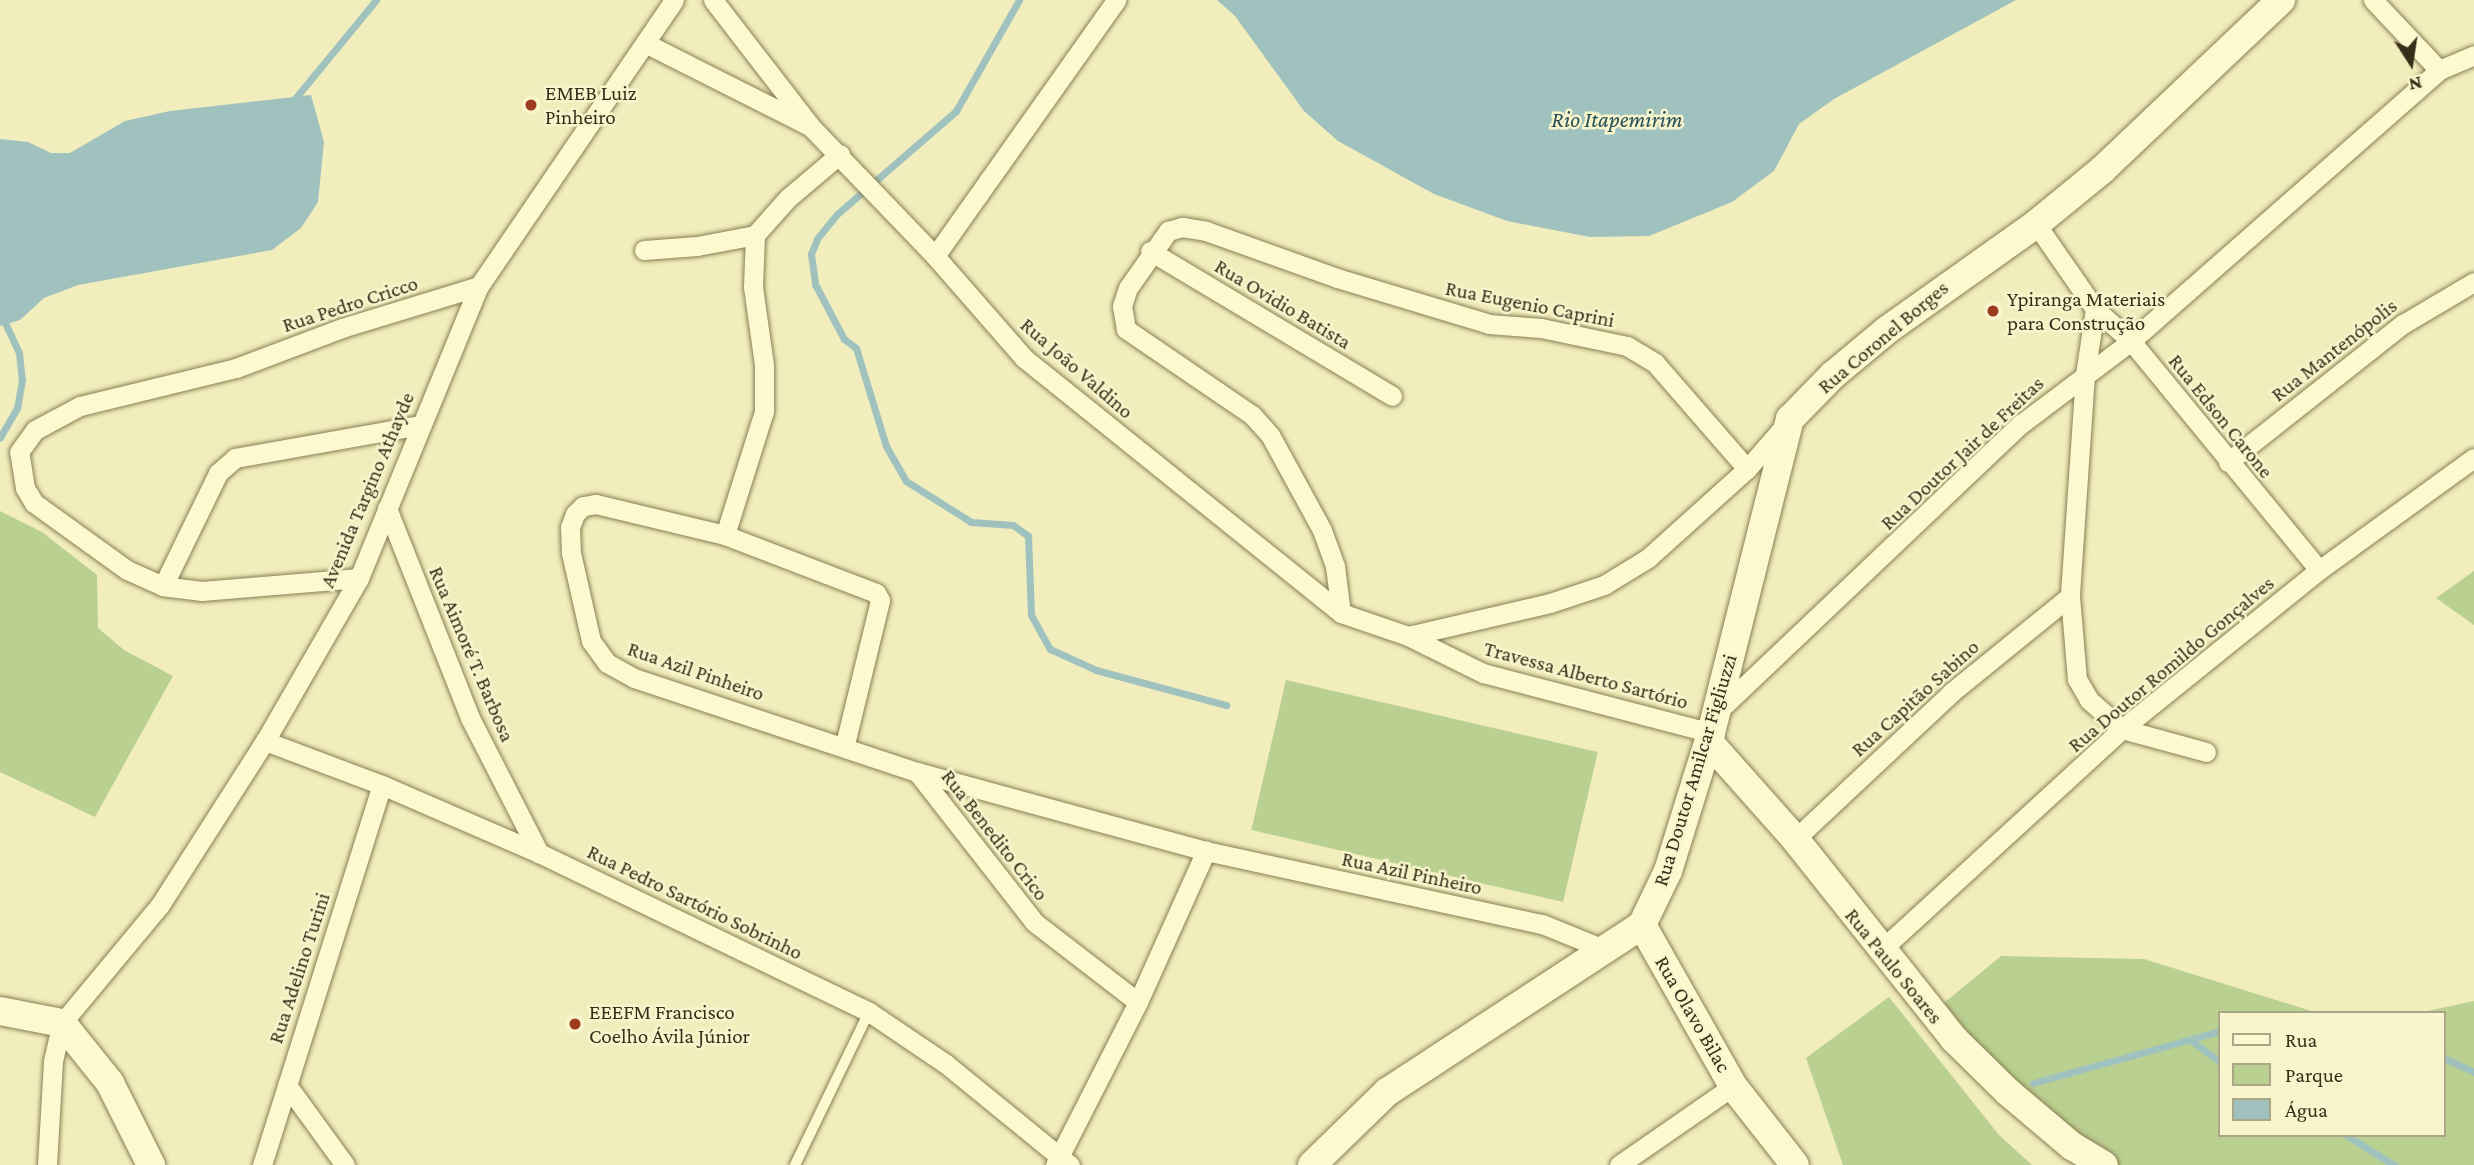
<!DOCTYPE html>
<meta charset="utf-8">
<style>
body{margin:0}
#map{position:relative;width:2474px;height:1165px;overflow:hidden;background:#f1edbc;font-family:"Crimson Pro",serif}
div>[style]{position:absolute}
.green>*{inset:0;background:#bad090;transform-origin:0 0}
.water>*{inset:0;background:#a0c2bf}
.stream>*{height:7px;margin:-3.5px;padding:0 3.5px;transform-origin:3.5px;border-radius:3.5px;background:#a0c2bf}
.roads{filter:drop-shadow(0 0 2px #8a7d54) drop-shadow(0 0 2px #8a7d54)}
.lane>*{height:10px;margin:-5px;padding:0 5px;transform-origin:5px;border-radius:5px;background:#fcf8d0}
.street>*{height:19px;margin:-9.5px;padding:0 9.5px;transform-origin:9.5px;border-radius:9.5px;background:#fcf8d0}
.secondary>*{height:28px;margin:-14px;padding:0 14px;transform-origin:14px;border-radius:14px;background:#fcf8d0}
.dots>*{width:19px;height:19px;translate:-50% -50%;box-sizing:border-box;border:4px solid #f8f5cc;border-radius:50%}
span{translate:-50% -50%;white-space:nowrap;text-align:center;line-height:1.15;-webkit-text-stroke:5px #f8f5cc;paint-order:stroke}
.poi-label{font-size:21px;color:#382f1a}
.left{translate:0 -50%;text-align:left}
.street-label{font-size:21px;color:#382f1a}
.water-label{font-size:23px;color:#285259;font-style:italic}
.legend{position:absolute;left:2218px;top:1011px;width:228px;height:126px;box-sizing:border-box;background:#f8f5cc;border:2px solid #aba685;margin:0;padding:9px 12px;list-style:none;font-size:21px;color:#382f1a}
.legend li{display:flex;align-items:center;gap:14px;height:35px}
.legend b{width:35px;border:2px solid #aba685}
.north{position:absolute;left:2376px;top:28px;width:70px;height:70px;-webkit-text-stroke:5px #f8f5cc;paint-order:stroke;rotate:168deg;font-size:19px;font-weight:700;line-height:28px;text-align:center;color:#382f1a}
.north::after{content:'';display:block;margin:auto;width:24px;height:32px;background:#382f1a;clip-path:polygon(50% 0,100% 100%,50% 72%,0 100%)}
</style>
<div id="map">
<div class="green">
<i style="clip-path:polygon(0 511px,42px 532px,97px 575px,98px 628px,124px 650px,173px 676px,95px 817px,0 772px)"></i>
<i style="clip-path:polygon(2474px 571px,2474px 625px,2436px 598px)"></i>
<i style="left:1286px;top:680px;width:320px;height:154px;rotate:13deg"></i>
<i style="clip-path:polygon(2001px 956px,2144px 959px,2318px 1013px,2220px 1013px,2220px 1135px,2444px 1135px,2444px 1013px,2418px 1013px,2474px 1001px,2474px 1165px,2100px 1165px,2029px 1109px,1944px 1003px)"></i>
<i style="clip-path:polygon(1889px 997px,1999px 1135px,2032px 1165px,1843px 1165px,1806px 1058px)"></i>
</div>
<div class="water">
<i style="clip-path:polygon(1217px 0,2016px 0,1834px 99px,1799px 124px,1774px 171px,1732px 202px,1649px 236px,1590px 237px,1507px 221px,1434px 194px,1338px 141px,1304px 111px,1235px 16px)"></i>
<i style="clip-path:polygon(311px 95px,324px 142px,318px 202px,301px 228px,272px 250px,78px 285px,44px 298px,20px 320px,0 326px,0 139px,28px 142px,51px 153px,70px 153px,125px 121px,170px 111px)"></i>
</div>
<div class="stream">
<i style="left:1019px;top:0;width:128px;rotate:119.6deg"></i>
<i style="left:956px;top:111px;width:157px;rotate:139.1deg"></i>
<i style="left:837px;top:214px;width:32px;rotate:129deg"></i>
<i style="left:817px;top:239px;width:16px;rotate:112deg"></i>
<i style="left:811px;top:254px;width:30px;rotate:82deg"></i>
<i style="left:815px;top:284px;width:62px;rotate:62.2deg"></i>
<i style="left:844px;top:339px;width:15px;rotate:37deg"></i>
<i style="left:856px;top:348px;width:102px;rotate:73deg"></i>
<i style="left:886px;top:446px;width:40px;rotate:60.3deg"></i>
<i style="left:906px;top:481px;width:77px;rotate:32.2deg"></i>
<i style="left:971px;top:522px;width:42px;rotate:4.1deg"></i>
<i style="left:1013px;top:525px;width:19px;rotate:36deg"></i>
<i style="left:1028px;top:536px;width:79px;rotate:87.8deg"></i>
<i style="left:1031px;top:615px;width:39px;rotate:61deg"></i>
<i style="left:1050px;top:649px;width:51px;rotate:24.5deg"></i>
<i style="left:1096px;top:670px;width:135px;rotate:15.1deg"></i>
<i style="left:293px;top:101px;width:131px;rotate:-50.6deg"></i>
<i style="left:0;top:312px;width:45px;rotate:65.1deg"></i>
<i style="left:19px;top:353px;width:27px;rotate:84deg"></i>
<i style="left:22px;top:380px;width:28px;rotate:100deg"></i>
<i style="left:17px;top:408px;width:34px;rotate:120deg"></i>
<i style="left:2192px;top:1041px;width:35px;rotate:37deg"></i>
<i style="left:2444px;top:1058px;width:33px;rotate:25deg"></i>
<i style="left:2033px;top:1083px;width:194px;rotate:-15.5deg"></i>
<i style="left:2346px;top:1135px;width:57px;rotate:32deg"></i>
</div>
<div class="roads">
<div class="lane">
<i style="left:795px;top:1165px;width:170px;rotate:-64.2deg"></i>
</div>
<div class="street">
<i style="left:713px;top:0;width:160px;rotate:52.3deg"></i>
<i style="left:811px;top:127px;width:179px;rotate:46.1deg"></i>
<i style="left:935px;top:256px;width:135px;rotate:48.9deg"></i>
<i style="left:1024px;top:358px;width:407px;rotate:38.8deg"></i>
<i style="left:1341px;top:613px;width:71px;rotate:18.9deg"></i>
<i style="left:1408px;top:636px;width:146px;rotate:-13.1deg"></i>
<i style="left:1550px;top:603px;width:57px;rotate:-18.4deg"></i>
<i style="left:1604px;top:585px;width:52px;rotate:-31.5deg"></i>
<i style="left:1648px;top:558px;width:133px;rotate:-42deg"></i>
<i style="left:1747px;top:469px;width:61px;rotate:-49deg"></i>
<i style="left:2373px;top:0;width:96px;rotate:46.7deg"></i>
<i style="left:645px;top:43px;width:182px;rotate:26.8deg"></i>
<i style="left:2036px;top:224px;width:103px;rotate:55.2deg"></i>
<i style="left:2095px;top:309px;width:48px;rotate:41.6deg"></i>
<i style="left:2131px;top:341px;width:296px;rotate:50.6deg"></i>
<i style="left:644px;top:250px;width:53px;rotate:-4.3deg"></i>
<i style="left:697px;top:246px;width:59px;rotate:-10.7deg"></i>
<i style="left:755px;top:235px;width:50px;rotate:-48.3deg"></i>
<i style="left:788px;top:198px;width:68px;rotate:-40.2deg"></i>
<i style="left:1150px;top:251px;width:282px;rotate:30.9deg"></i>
<i style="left:935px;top:256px;width:314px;rotate:-54.7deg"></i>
<i style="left:2095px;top:309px;width:66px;rotate:98.7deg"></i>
<i style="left:2085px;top:374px;width:223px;rotate:93.9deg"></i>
<i style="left:2070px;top:596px;width:83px;rotate:85.2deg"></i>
<i style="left:2077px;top:679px;width:24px;rotate:60deg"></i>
<i style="left:2089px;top:700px;width:44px;rotate:41.3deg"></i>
<i style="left:2122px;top:729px;width:87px;rotate:15.3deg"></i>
<i style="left:2228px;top:462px;width:223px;rotate:-38.3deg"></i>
<i style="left:2403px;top:324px;width:82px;rotate:-30.6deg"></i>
<i style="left:387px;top:508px;width:226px;rotate:68.4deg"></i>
<i style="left:470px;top:718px;width:152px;rotate:62.9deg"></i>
<i style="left:725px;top:535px;width:130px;rotate:-72.5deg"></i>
<i style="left:764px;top:411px;width:46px;rotate:-90deg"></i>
<i style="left:764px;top:365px;width:79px;rotate:-98deg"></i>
<i style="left:753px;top:287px;width:52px;rotate:-87.8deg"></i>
<i style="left:359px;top:578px;width:158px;rotate:175.3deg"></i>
<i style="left:202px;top:591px;width:39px;rotate:-173deg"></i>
<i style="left:163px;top:586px;width:39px;rotate:-156deg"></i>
<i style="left:127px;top:570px;width:115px;rotate:-144.2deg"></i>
<i style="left:34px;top:503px;width:17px;rotate:-121deg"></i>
<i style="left:25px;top:488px;width:36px;rotate:-99deg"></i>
<i style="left:19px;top:452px;width:27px;rotate:-54deg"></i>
<i style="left:35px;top:430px;width:51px;rotate:-28.1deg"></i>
<i style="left:80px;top:406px;width:161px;rotate:-13.7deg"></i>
<i style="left:236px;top:368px;width:113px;rotate:-20.7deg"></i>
<i style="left:342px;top:328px;width:143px;rotate:-17deg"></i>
<i style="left:163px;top:586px;width:126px;rotate:-64deg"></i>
<i style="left:218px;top:473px;width:23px;rotate:-41deg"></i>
<i style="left:235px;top:458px;width:188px;rotate:-10.1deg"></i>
<i style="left:1341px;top:613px;width:47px;rotate:-97.3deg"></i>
<i style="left:1335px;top:566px;width:38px;rotate:-110deg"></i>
<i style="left:1322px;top:530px;width:108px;rotate:-118.7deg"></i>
<i style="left:1270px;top:435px;width:27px;rotate:-132deg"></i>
<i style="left:1252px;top:415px;width:153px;rotate:-145.7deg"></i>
<i style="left:1126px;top:329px;width:23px;rotate:-100deg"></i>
<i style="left:1122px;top:306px;width:19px;rotate:-72deg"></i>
<i style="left:1128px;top:288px;width:70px;rotate:-54.9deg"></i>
<i style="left:1168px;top:231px;width:15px;rotate:-16deg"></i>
<i style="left:1182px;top:227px;width:24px;rotate:9deg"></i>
<i style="left:1206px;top:231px;width:139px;rotate:19.7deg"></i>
<i style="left:1337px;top:278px;width:159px;rotate:16.8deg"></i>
<i style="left:1489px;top:324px;width:52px;rotate:4.4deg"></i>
<i style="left:1541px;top:328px;width:88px;rotate:11.8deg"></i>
<i style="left:1627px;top:346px;width:33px;rotate:31deg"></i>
<i style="left:1655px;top:363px;width:140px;rotate:49deg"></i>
<i style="left:1408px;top:636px;width:84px;rotate:26.3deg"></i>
<i style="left:1483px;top:673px;width:236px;rotate:14.7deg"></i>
<i style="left:1717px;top:712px;width:419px;rotate:-43.5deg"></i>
<i style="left:2021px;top:424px;width:138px;rotate:-37deg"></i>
<i style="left:2131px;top:341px;width:410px;rotate:-41.3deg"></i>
<i style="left:2439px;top:70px;width:38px;rotate:-23deg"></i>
<i style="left:265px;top:741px;width:125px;rotate:20.6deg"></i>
<i style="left:382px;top:785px;width:171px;rotate:23.4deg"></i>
<i style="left:539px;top:853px;width:366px;rotate:25.7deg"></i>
<i style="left:869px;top:1012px;width:93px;rotate:34deg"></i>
<i style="left:946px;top:1064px;width:160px;rotate:39.2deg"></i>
<i style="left:845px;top:744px;width:148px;rotate:-76.3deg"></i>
<i style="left:880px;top:600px;width:8px;rotate:-120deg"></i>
<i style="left:876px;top:593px;width:162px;rotate:-159deg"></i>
<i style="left:725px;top:535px;width:133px;rotate:-166.5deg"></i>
<i style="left:596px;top:504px;width:13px;rotate:171deg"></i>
<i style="left:583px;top:506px;width:11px;rotate:135deg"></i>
<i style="left:575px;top:514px;width:14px;rotate:111deg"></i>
<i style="left:570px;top:527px;width:26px;rotate:88deg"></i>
<i style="left:571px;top:553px;width:90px;rotate:77.2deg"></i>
<i style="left:591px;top:641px;width:27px;rotate:54deg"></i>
<i style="left:607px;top:663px;width:31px;rotate:29deg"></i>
<i style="left:634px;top:678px;width:298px;rotate:18.4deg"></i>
<i style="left:917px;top:772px;width:300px;rotate:15.3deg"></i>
<i style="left:1206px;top:851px;width:344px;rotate:12.3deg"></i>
<i style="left:1542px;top:924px;width:69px;rotate:22.1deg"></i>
<i style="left:917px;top:772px;width:190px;rotate:52deg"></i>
<i style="left:1034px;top:922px;width:131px;rotate:37.6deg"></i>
<i style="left:1795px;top:839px;width:215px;rotate:-43.1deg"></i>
<i style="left:1952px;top:692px;width:152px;rotate:-39.1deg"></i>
<i style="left:1881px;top:950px;width:327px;rotate:-42.5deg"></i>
<i style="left:2122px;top:729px;width:253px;rotate:-38.9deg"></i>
<i style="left:2319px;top:570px;width:191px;rotate:-35.9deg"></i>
<i style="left:287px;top:1085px;width:99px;rotate:54.1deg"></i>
<i style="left:47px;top:1165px;width:104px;rotate:-86.7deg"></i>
<i style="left:53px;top:1061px;width:39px;rotate:-77deg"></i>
<i style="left:62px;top:1023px;width:153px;rotate:-50.3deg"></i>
<i style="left:160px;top:905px;width:195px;rotate:-57.4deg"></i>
<i style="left:265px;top:741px;width:188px;rotate:-60deg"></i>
<i style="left:359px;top:578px;width:316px;rotate:-67.7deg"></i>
<i style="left:479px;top:286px;width:346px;rotate:-55.7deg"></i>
<i style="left:262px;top:1165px;width:398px;rotate:-72.5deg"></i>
<i style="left:1055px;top:1165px;width:183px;rotate:-63deg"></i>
<i style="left:1138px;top:1002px;width:166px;rotate:-65.8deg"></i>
<i style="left:1619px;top:1165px;width:139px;rotate:-34.7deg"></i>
</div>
<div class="secondary">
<i style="left:1709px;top:742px;width:130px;rotate:48.4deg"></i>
<i style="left:1795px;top:839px;width:256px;rotate:51.5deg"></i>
<i style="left:1954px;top:1039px;width:76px;rotate:44.5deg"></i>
<i style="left:2008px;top:1092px;width:84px;rotate:40.2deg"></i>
<i style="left:2072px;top:1146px;width:37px;rotate:31deg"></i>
<i style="left:1642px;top:925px;width:185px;rotate:60.5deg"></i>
<i style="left:1733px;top:1086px;width:100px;rotate:51.9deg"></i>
<i style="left:0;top:1011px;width:63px;rotate:11deg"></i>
<i style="left:62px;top:1023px;width:77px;rotate:51.3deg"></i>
<i style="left:110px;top:1083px;width:92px;rotate:63.4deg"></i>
<i style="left:1312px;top:1165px;width:105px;rotate:-44.2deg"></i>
<i style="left:1387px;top:1092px;width:305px;rotate:-33.2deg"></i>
<i style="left:1642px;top:925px;width:60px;rotate:-64.3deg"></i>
<i style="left:1668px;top:871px;width:145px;rotate:-72.7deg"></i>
<i style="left:1711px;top:733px;width:324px;rotate:-75.9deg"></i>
<i style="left:1790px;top:419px;width:62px;rotate:-45.7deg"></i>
<i style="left:1833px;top:375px;width:70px;rotate:-39.8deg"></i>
<i style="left:1887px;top:330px;width:183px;rotate:-35.4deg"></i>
<i style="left:2036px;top:224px;width:85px;rotate:-39.3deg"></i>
<i style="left:2102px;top:170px;width:247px;rotate:-43.5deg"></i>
</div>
</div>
<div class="dots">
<i style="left:531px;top:105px;background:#9e3a1f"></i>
<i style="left:1993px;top:311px;background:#9e3a1f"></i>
<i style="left:575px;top:1024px;background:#9e3a1f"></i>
</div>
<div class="poi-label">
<span class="left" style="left:545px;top:105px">EMEB Luiz<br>Pinheiro</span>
<span class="left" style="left:2007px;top:311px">Ypiranga Materiais<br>para Construção</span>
<span class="left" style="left:589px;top:1024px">EEEFM Francisco<br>Coelho Ávila Júnior</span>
</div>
<div class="street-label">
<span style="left:350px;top:304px;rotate:-18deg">Rua Pedro Cricco</span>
<span style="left:1283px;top:304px;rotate:31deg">Rua Ovidio Batista</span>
<span style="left:1530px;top:304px;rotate:11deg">Rua Eugenio Caprini</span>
<span style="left:1883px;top:337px;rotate:-40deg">Rua Coronel Borges</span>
<span style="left:2334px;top:350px;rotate:-38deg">Rua Mantenópolis</span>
<span style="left:1077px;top:368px;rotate:41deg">Rua João Valdino</span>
<span style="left:2221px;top:416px;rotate:51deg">Rua Edson Carone</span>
<span style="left:1962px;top:453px;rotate:-43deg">Rua Doutor Jair de Freitas</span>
<span style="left:367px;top:490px;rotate:-67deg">Avenida Targino Athayde</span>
<span style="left:472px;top:654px;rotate:67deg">Rua Aimoré T. Barbosa</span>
<span style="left:2171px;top:664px;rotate:-40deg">Rua Doutor Romildo Gonçalves</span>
<span style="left:696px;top:671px;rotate:19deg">Rua Azil Pinheiro</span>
<span style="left:1586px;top:675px;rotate:15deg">Travessa Alberto Sartório</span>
<span style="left:1915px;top:698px;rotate:-42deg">Rua Capitão Sabino</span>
<span style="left:1695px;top:770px;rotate:-73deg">Rua Doutor Amilcar Figliuzzi</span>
<span style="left:995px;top:835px;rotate:52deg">Rua Benedito Crico</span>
<span style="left:1412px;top:873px;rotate:12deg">Rua Azil Pinheiro</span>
<span style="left:695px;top:902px;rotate:26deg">Rua Pedro Sartório Sobrinho</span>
<span style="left:1894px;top:966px;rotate:51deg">Rua Paulo Soares</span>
<span style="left:299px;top:968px;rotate:-72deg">Rua Adelino Turini</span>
<span style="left:1693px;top:1014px;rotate:60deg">Rua Olavo Bilac</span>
</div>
<div class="water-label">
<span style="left:1617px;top:119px">Rio Itapemirim</span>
</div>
<ul class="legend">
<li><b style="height:9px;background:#fcf8d0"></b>Rua</li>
<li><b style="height:19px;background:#bad090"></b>Parque</li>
<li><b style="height:19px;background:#a0c2bf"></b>Água</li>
</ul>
<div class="north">N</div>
</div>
